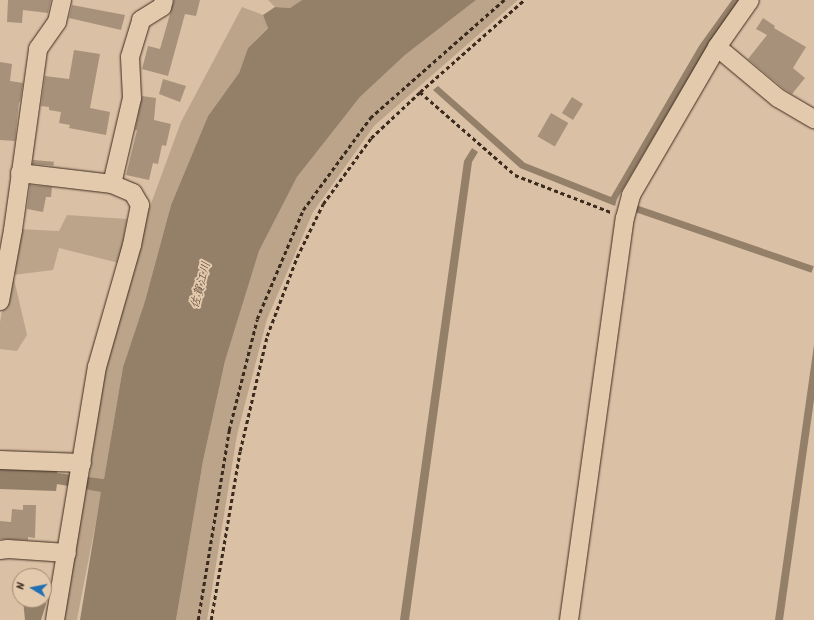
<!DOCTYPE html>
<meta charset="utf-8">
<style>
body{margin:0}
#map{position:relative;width:814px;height:620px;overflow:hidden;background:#dac0a4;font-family:Kalam,"Klee One",sans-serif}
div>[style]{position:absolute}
.green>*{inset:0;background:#bca48a;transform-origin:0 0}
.water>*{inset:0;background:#947f69;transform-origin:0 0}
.building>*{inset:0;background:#a8917a;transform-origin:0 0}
.path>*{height:2.5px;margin-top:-1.25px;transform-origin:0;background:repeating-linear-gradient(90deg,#3b2a1e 0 4px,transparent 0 7px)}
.roads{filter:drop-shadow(0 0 1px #3b2a1e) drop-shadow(0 0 1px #3b2a1e)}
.street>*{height:18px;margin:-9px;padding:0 9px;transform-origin:9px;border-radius:9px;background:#e4caac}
span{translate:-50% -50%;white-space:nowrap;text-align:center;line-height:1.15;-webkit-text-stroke:4px #e4caac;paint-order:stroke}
.water-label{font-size:12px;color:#4d3b2d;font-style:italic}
.north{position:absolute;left:12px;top:568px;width:40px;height:40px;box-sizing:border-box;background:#e4caac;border:1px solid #a08a73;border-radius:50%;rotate:280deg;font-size:11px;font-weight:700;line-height:16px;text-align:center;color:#3b2a1e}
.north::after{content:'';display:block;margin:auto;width:14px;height:18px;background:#1f6fb2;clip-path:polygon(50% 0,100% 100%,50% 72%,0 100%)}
</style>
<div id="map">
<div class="green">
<i style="clip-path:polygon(268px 0,302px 0,290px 8px,275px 7px)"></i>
<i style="clip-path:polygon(476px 0,518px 0,374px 126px,313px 212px,267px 319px,237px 435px,207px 620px,176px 620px,203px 461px,225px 361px,259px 251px,297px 177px,360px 97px,405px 55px)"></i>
<i style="clip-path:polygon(242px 7px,263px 15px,268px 27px,248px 48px,239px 73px,208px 116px,171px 205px,145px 301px,123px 367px,104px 479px,89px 477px,104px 370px,145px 220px,181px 122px)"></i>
<i style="clip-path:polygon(67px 215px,127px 219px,119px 263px,59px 248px,53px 270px,13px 275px,27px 335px,17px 351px,0 349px,0 322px,18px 229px,59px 231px)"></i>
<i style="left:86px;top:489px;width:16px;height:133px;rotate:11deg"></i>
</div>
<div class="water">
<i style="clip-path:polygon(302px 0,476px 0,405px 55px,360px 97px,297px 177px,259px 251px,225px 361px,203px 461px,176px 620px,80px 620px,101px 492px,57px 484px,56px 491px,0 489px,0 468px,57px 469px,57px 473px,104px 479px,123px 367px,145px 301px,171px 205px,208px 116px,239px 73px,248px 48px,268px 28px,263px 15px,275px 7px,290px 8px)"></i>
<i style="clip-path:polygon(732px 0,739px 0,705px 50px,617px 199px,615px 206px,520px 168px,433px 90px,438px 86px,525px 163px,611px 197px,699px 46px)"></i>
<i style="clip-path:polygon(472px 148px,478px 152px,472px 162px,409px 620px,400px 620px,464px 161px)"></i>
<i style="left:636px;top:205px;width:188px;height:7px;rotate:19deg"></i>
<i style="clip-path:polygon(814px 345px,814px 400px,783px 620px,775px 620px)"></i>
<i style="clip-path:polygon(23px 600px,44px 600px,46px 604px,41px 620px,25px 620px)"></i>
</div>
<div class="building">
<i style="clip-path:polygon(8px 0,51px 0,48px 13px,23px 10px,22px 23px,7px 22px)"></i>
<i style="clip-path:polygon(174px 0,200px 0,196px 16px,185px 14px,168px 76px,142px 69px,148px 46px,160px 49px)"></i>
<i style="clip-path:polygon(72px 5px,125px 15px,121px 30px,69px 18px)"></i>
<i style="clip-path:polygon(763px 18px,775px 26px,774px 28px,806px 47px,793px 68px,805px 78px,792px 94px,784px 89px,748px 59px,767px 35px,756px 29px)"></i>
<i style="clip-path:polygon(74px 50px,100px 54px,90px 108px,110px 112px,106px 135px,69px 128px,70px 125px,59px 123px,61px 112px,49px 110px,49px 107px,41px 106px,45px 76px,69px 79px)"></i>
<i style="clip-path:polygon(0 62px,12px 64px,10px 81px,23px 83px,20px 102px,19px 102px,15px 141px,0 140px)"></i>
<i style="clip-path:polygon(163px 79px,186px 86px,180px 102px,159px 94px)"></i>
<i style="clip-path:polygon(142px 96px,156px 98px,154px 120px,171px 124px,166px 146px,162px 145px,158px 164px,153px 163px,149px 180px,126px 175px,137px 130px,135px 130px)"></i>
<i style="left:572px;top:97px;width:13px;height:19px;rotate:32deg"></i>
<i style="left:551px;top:113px;width:20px;height:27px;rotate:30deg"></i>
<i style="left:33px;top:160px;width:21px;height:4px;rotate:5deg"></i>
<i style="clip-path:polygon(30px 185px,52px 187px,51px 197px,46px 197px,43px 212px,27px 209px)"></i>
<i style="clip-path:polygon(23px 505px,36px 505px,35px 538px,28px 537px,28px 540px,0 539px,0 521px,11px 522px,12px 509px,23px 510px)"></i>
</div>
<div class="path">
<i style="left:420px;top:92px;width:126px;rotate:41.1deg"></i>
<i style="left:515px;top:175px;width:103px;rotate:21.1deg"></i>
<i style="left:198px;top:620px;width:193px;rotate:-80.7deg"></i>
<i style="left:229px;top:430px;width:114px;rotate:-75.8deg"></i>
<i style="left:257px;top:319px;width:118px;rotate:-67.1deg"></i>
<i style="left:303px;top:210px;width:114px;rotate:-53.9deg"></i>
<i style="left:370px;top:118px;width:179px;rotate:-41.4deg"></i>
<i style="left:211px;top:620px;width:171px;rotate:-80.3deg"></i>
<i style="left:240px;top:451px;width:118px;rotate:-76.8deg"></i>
<i style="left:267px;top:336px;width:85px;rotate:-69.2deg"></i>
<i style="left:297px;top:257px;width:59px;rotate:-63.9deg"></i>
<i style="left:323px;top:204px;width:82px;rotate:-54deg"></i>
<i style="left:371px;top:138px;width:67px;rotate:-43.2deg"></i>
<i style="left:420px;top:92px;width:139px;rotate:-41.5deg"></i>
</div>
<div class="roads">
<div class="street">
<i style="left:717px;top:47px;width:80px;rotate:39.9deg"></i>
<i style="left:778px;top:98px;width:42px;rotate:30.3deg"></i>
<i style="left:20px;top:173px;width:93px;rotate:6.8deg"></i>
<i style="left:112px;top:184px;width:88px;rotate:-76.9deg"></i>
<i style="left:132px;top:98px;width:41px;rotate:-92.8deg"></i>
<i style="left:130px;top:57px;width:39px;rotate:-73deg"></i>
<i style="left:141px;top:20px;width:25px;rotate:-32deg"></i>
<i style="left:162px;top:7px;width:7px;rotate:-74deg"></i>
<i style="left:0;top:301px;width:72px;rotate:-79.6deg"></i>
<i style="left:13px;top:230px;width:183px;rotate:-82.1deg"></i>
<i style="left:38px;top:49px;width:33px;rotate:-55deg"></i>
<i style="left:57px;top:22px;width:23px;rotate:-77deg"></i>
<i style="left:0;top:460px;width:82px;rotate:2.1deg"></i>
<i style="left:0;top:550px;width:8px;rotate:-7deg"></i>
<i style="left:8px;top:549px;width:59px;rotate:3.9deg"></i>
<i style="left:55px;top:620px;width:256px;rotate:-80.6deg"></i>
<i style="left:97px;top:367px;width:127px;rotate:-74deg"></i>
<i style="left:132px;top:245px;width:41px;rotate:-78.7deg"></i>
<i style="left:140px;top:205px;width:14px;rotate:-120deg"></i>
<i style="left:133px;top:193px;width:23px;rotate:-157deg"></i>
<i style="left:569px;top:620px;width:406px;rotate:-82.1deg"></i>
<i style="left:625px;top:218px;width:24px;rotate:-75deg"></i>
<i style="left:631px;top:195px;width:171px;rotate:-59.8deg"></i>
<i style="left:717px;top:47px;width:57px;rotate:-54.9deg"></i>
</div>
</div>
<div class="water-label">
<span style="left:201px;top:285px;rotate:-75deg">佐賀江川</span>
</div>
<div class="north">N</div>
</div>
